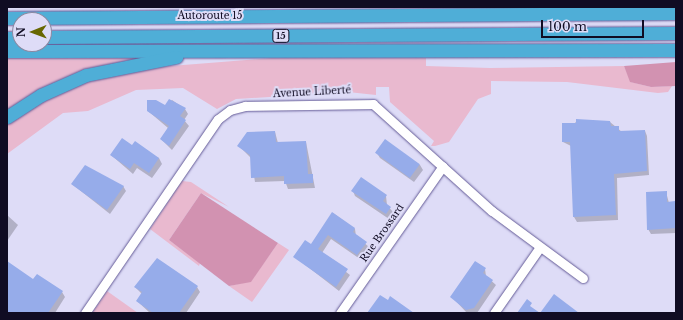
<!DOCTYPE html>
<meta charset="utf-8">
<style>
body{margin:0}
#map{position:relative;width:683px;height:320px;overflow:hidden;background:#dedcf7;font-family:"Libre Baskerville",serif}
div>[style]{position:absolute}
.green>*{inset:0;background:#e9b9cf}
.forest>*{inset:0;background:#d292b1}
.shadow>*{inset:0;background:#0003}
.building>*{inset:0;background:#96acea;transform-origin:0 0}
.roads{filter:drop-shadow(0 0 1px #645b97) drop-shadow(0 0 1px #645b97)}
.minor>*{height:9px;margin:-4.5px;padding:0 4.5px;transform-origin:4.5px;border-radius:4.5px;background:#fff}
.highway>*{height:13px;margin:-6.5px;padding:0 6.5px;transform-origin:6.5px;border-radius:6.5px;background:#4faed7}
span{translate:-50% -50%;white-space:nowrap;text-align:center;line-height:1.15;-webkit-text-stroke:4px #dedcf7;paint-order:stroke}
.shield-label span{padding:1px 3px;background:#dedcf7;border:1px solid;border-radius:3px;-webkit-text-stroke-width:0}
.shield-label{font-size:9px;color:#100c23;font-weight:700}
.street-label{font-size:10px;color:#100c23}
.frame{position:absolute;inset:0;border:8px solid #100c23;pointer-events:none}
.north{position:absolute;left:12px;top:12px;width:40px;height:40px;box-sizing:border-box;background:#dedcf7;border:1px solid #8c89a2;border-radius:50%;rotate:269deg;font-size:11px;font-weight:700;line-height:16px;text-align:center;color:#100c23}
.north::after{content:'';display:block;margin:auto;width:14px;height:18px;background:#686701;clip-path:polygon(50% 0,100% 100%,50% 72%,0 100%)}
.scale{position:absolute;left:541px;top:20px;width:103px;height:18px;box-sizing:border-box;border:2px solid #100c23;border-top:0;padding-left:5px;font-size:12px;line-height:14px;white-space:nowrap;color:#100c23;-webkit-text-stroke:3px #dedcf7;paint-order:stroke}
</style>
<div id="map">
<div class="green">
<i style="clip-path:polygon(152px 56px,127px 61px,7px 113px,7px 58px)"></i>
<i style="clip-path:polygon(272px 58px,426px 58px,426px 66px,490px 68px,624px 66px,631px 82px,651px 87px,672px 86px,668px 92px,658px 93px,567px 82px,491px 81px,491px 94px,478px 99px,449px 142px,435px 146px,431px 146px,434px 141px,390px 102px,389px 87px,376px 87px,376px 95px,348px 92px,236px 99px,217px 109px,183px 88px,136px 90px,88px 111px,63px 113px,7px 154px,7px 124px,47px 98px,91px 79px,133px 69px)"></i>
<i style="clip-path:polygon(182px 181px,191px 182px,229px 207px,201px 193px,169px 240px,200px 263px,199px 266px,150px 229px)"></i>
<i style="clip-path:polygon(278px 243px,289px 250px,252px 302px,229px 286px,251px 281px)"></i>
<i style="clip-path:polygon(107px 291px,138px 313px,92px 313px)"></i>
</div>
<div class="forest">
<i style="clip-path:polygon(676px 62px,676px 86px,651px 87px,630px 82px,624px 66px)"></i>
<i style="clip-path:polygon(201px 193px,278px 243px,251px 282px,229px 286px,169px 240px)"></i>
</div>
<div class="shadow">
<i style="clip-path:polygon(172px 100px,185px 109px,188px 114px,184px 120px,189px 126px,172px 150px,161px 139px,168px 128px,148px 111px,165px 107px)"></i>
<i style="clip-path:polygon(577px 120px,610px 122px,622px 132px,645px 131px,647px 136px,649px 175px,617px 178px,618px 220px,577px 222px,574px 217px,571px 146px,563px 142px)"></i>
<i style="clip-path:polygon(275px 132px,278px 143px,306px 142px,315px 188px,288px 189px,285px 181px,255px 182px,251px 158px,239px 146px)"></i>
<i style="clip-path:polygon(385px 141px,420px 165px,423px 170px,414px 182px,380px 158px,377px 153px)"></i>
<i style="clip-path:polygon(132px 146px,159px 158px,162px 164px,152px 178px,137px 168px,133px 174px,111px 155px)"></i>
<i style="clip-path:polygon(361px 179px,386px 196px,387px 205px,393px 212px,389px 219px,355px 196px,353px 191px)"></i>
<i style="clip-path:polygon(72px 184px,123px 186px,126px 191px,110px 214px)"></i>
<i style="clip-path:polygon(666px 192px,669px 203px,676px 206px,676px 233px,651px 234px,648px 229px)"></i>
<i style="clip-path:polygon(333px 213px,355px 229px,356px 236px,369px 247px,360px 259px,331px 239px,322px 253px,350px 275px,339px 291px,295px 257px,311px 245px)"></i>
<i style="clip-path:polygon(7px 215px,18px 225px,7px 241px)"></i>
<i style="clip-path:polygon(7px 263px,33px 281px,62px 292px,65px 297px,55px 313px,7px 313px)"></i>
<i style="clip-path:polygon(485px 269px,486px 276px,496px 285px,477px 313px,467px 313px,452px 297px)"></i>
<i style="clip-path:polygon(135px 287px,197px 287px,200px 292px,186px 313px,150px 313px,137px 301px,142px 294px)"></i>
</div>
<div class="building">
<i style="clip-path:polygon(169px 99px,186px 108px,180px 116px,186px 120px,169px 146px,160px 139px,169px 126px,147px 111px,147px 100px,156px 100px,165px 105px)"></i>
<i style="clip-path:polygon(576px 119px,610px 121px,611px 126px,619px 126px,619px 131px,645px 130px,647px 171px,614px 174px,616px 215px,573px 217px,570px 142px,562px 142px,562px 123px,576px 123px)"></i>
<i style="clip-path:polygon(275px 131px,276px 142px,306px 141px,308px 174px,313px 174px,313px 183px,284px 184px,284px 176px,251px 178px,250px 155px,237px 146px,247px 132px)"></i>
<i style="clip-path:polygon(122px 138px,132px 145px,135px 141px,159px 158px,149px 173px,134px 163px,130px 169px,110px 155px)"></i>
<i style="left:385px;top:139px;width:43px;height:17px;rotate:36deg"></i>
<i style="clip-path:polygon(85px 165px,124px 186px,107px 210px,71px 184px)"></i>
<i style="clip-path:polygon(361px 177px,387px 195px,383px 201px,391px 207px,386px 214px,351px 191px)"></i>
<i style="clip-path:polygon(667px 191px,667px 202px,675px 201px,676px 228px,647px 230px,646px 192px)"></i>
<i style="clip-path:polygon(332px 212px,355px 228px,353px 232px,367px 242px,357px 255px,328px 235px,318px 249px,348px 269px,336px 287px,293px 257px,305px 240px,311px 244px)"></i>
<i style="clip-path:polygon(157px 258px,198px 286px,179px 313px,153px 313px,136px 301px,142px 292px,134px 287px)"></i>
<i style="clip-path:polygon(7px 261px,33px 279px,37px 274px,63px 291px,48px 313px,7px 313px)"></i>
<i style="clip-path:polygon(475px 261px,486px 268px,483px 273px,493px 280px,474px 308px,466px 310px,450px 297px)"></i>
<i style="clip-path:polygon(554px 294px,579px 313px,540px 313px)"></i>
<i style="clip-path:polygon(380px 295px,388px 300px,390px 296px,414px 313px,367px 313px)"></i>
<i style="clip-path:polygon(527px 299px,532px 303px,530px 306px,540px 313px,517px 313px)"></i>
</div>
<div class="roads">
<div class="minor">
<i style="left:85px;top:313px;width:235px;rotate:-55.6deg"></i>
<i style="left:218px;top:119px;width:15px;rotate:-37deg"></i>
<i style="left:230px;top:110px;width:16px;rotate:-15deg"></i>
<i style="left:245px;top:106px;width:128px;rotate:-0.9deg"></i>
<i style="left:373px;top:104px;width:160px;rotate:42deg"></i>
<i style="left:492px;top:211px;width:113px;rotate:36.4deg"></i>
<i style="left:340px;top:313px;width:179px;rotate:-55deg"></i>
<i style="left:494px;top:313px;width:80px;rotate:-55.1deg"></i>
</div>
<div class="highway">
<i style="left:7px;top:18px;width:669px;rotate:-0.43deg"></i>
<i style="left:44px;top:37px;width:632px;rotate:-0.36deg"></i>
<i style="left:7px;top:38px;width:13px"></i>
<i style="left:7px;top:51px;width:669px;rotate:-0.09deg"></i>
<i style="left:7px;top:117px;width:40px;rotate:-32.9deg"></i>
<i style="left:41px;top:95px;width:49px;rotate:-24deg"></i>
<i style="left:86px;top:75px;width:92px;rotate:-11.3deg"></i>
</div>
</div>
<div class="shield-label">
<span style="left:281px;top:36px">15</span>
</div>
<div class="street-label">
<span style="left:210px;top:16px">Autoroute 15</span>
<span style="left:312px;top:92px;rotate:-3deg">Avenue Liberté</span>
<span style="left:382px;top:233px;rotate:-55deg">Rue Brossard</span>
</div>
<div class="frame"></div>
<div class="north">N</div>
<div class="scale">100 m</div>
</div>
